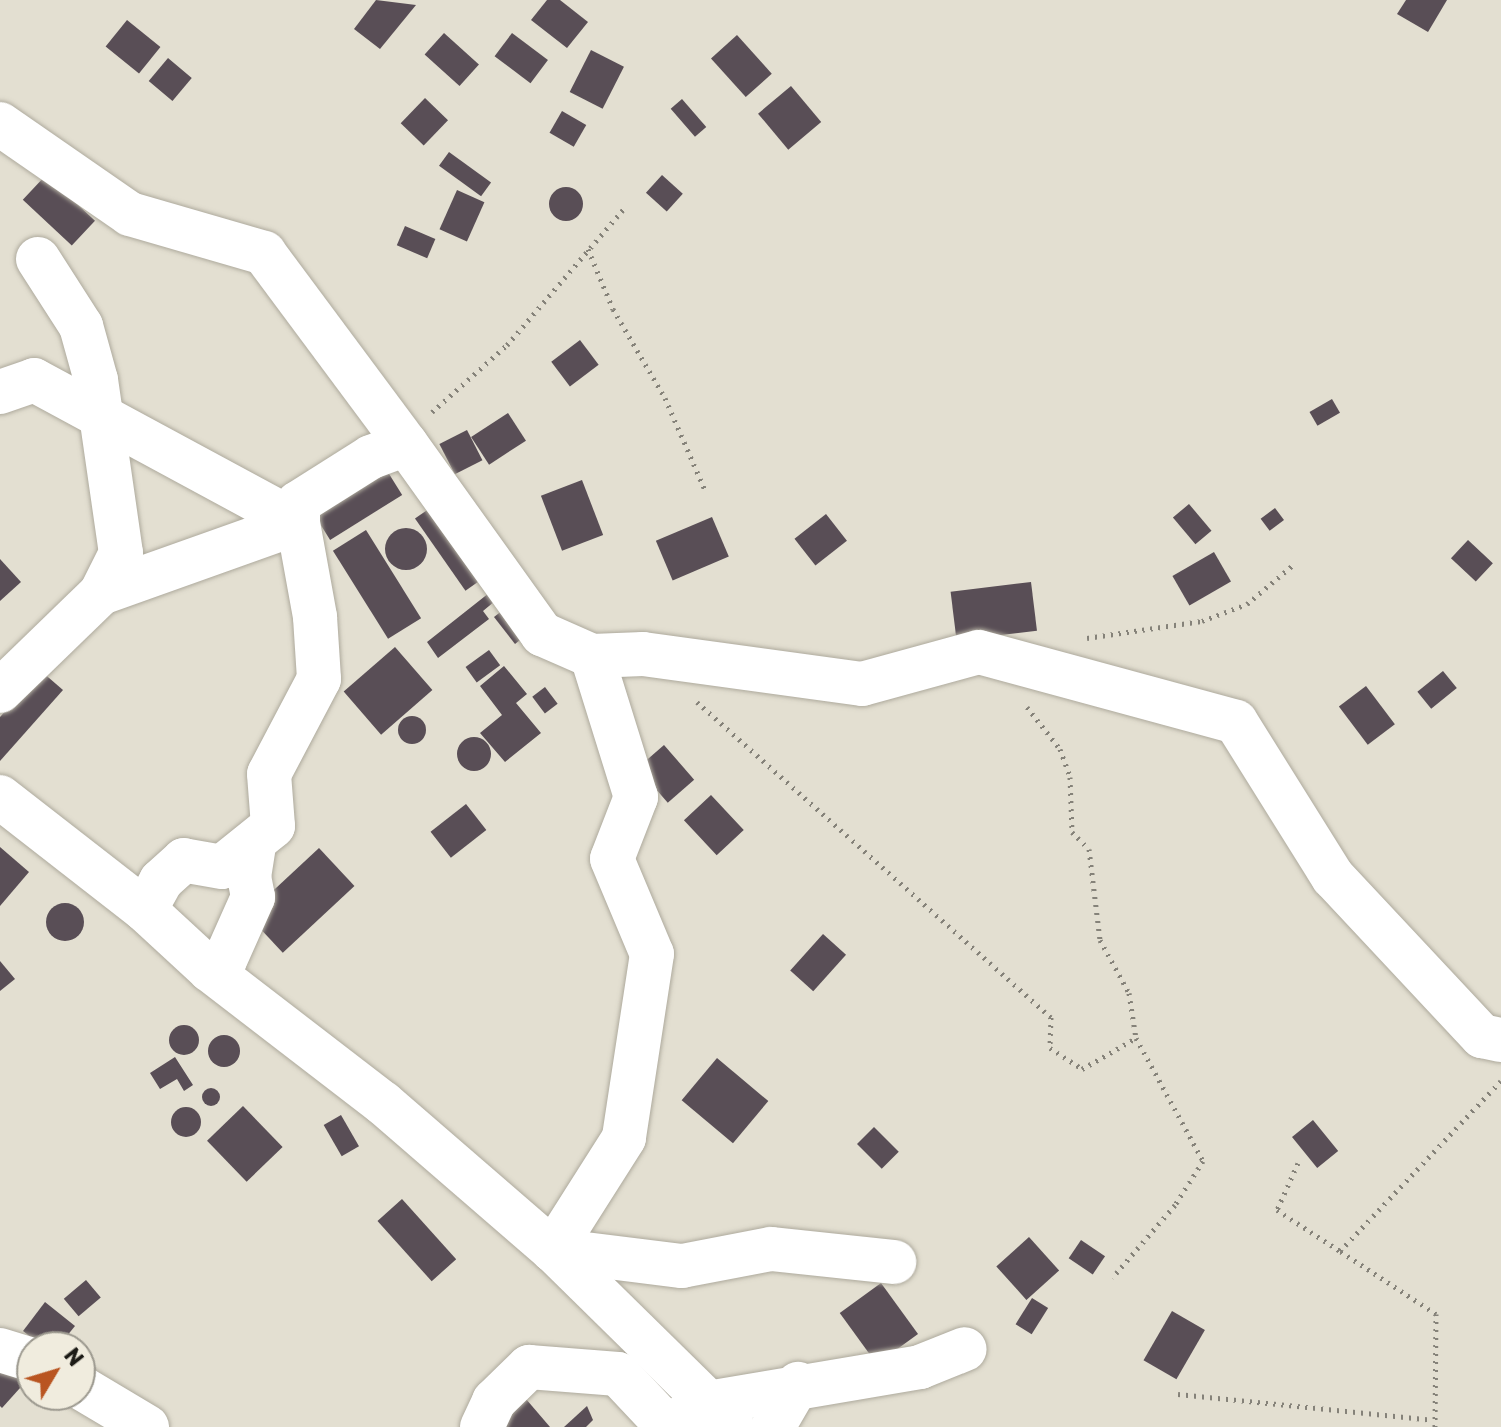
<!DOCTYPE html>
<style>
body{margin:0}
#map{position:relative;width:1501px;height:1427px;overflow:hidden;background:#e3dfd1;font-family:Rubik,sans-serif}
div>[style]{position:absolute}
.building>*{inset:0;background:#594e56;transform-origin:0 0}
.round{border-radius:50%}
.path>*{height:5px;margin-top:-2.5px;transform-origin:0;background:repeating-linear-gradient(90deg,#858279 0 2px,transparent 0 8px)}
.roads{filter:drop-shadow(0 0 2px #aeaa9d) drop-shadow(0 0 2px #aeaa9d)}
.minor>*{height:44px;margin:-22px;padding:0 22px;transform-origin:22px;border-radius:22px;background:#fff}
.major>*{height:44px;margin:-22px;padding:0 22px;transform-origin:22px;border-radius:22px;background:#fff}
span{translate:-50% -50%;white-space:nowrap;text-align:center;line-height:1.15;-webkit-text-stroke:8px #f0ecde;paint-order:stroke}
.north{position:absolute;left:16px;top:1331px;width:80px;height:80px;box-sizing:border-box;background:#f0ecde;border:2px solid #9b988e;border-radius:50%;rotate:52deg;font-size:22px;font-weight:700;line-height:32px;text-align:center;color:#1c1b16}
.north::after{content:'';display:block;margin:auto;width:28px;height:36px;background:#b95521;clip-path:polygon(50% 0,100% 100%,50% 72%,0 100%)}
</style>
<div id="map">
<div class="building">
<i style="clip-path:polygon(376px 0,416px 5px,380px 49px,354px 29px)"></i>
<i style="clip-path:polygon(547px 0,560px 0,588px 22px,567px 48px,531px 20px)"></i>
<i style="clip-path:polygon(1406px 0,1447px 0,1428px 32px,1397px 14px)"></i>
<i style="left:127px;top:20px;width:43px;height:34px;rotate:39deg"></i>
<i style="left:444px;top:33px;width:47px;height:29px;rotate:42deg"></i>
<i style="left:512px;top:33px;width:45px;height:29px;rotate:37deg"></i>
<i style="left:737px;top:35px;width:52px;height:35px;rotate:48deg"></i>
<i style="left:591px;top:50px;width:37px;height:47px;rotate:27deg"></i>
<i style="left:168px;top:58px;width:31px;height:30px;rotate:40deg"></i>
<i style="left:791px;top:86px;width:47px;height:43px;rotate:50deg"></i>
<i style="left:425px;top:98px;width:32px;height:35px;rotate:44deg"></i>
<i style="left:682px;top:99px;width:37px;height:15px;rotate:49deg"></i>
<i style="left:562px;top:111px;width:28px;height:25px;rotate:30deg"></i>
<i style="left:449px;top:152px;width:52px;height:17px;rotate:36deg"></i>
<i style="left:46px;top:175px;width:67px;height:34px;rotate:43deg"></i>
<i style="left:662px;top:175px;width:28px;height:24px;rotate:42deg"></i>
<i class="round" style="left:549px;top:187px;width:34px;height:34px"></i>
<i style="left:457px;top:190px;width:30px;height:43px;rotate:24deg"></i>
<i style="left:405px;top:226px;width:33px;height:21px;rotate:23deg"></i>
<i style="left:580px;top:340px;width:31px;height:36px;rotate:53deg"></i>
<i style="left:1332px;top:399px;width:16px;height:26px;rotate:60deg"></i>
<i style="left:508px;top:413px;width:33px;height:44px;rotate:57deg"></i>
<i style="left:467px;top:430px;width:34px;height:31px;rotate:63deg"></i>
<i style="left:381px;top:461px;width:40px;height:85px;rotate:58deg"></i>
<i style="left:582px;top:480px;width:59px;height:44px;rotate:69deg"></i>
<i style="left:1189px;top:504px;width:35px;height:21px;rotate:50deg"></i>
<i style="left:433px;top:506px;width:88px;height:22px;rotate:55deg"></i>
<i style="left:1275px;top:508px;width:15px;height:18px;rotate:53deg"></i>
<i style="left:826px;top:514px;width:34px;height:40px;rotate:52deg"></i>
<i style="left:712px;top:517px;width:43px;height:61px;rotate:67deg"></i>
<i class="round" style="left:385px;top:528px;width:42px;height:42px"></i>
<i style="left:366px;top:530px;width:104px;height:39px;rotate:58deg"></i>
<i style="left:1468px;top:540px;width:34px;height:25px;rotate:43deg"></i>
<i style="left:1214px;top:552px;width:34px;height:48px;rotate:60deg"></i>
<i style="clip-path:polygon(0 559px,21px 582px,0 601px)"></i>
<i style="left:1031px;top:582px;width:49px;height:81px;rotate:83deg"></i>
<i style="clip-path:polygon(489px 593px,495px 601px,483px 611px,489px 619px,438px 658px,427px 642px)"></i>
<i style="clip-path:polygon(503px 610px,535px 628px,515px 644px,494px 617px)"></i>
<i style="left:395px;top:647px;width:57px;height:68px;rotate:49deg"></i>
<i style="left:489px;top:650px;width:19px;height:29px;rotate:54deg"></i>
<i style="clip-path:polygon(504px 666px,527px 694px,516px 703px,541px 733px,505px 762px,480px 733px,502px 715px,480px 686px)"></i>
<i style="clip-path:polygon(41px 671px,63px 690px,0 761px,0 717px)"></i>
<i style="left:1443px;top:671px;width:22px;height:33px;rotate:51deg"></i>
<i style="left:1366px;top:686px;width:48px;height:34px;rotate:53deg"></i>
<i style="left:545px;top:687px;width:21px;height:16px;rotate:53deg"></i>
<i class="round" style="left:398px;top:716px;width:28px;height:28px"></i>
<i class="round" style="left:457px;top:737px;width:34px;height:34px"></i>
<i style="left:664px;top:745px;width:46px;height:35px;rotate:49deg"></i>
<i style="left:711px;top:795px;width:48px;height:37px;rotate:47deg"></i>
<i style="left:466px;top:804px;width:33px;height:45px;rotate:52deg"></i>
<i style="clip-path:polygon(0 847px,29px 872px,0 906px)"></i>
<i style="left:319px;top:848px;width:52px;height:98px;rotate:47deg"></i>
<i class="round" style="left:46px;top:903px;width:38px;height:38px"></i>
<i style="left:823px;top:934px;width:31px;height:49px;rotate:42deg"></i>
<i style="clip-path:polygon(0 961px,15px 979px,0 991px)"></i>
<i class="round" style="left:169px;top:1025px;width:30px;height:30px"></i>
<i class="round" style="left:208px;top:1035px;width:32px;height:32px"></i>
<i style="clip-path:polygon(175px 1057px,193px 1085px,184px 1091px,177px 1079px,160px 1089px,150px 1073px)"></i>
<i style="left:717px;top:1058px;width:67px;height:55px;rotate:40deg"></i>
<i class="round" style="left:202px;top:1088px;width:18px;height:18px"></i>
<i style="left:243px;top:1106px;width:57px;height:50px;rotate:46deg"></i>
<i class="round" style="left:171px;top:1107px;width:30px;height:30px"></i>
<i style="left:341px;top:1115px;width:36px;height:20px;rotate:60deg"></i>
<i style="left:1313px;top:1120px;width:40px;height:27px;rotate:51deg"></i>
<i style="left:874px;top:1127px;width:35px;height:24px;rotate:45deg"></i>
<i style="left:402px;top:1199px;width:81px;height:33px;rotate:48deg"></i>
<i style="left:1029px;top:1237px;width:45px;height:44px;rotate:48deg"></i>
<i style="left:1081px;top:1240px;width:29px;height:22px;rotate:34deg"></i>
<i style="left:86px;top:1280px;width:23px;height:29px;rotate:50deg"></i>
<i style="left:881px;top:1283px;width:63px;height:51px;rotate:54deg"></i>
<i style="left:1032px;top:1298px;width:19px;height:31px;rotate:32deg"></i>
<i style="clip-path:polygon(45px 1302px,75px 1326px,58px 1347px,43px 1347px,23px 1331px)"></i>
<i style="left:1172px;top:1311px;width:38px;height:57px;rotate:30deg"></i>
<i style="clip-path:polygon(0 1357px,29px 1378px,2px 1408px,0 1406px)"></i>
<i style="clip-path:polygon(520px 1392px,550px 1427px,502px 1427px)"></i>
<i style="clip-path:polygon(587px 1406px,593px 1420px,586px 1427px,564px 1427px)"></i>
</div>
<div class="path">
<i style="left:588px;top:249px;width:65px;rotate:67.4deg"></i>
<i style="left:613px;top:309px;width:103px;rotate:59.7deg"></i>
<i style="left:665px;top:398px;width:100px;rotate:66.5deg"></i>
<i style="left:432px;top:412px;width:101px;rotate:-41.8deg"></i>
<i style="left:507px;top:345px;width:183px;rotate:-49.4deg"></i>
<i style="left:1087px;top:638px;width:116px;rotate:-8.4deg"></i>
<i style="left:1202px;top:621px;width:48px;rotate:-20.7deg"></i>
<i style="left:1247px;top:604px;width:60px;rotate:-40.3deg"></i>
<i style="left:697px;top:702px;width:474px;rotate:41.7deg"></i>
<i style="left:1051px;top:1017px;width:31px;rotate:92deg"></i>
<i style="left:1050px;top:1048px;width:38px;rotate:33deg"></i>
<i style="left:1082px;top:1069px;width:62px;rotate:-29.9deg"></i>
<i style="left:1136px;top:1038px;width:140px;rotate:61.4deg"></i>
<i style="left:1203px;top:1161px;width:52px;rotate:122.5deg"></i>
<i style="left:1175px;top:1205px;width:96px;rotate:130.8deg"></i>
<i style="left:1027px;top:707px;width:53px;rotate:51.8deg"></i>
<i style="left:1060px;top:749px;width:30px;rotate:70deg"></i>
<i style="left:1070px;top:777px;width:55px;rotate:87.9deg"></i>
<i style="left:1072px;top:832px;width:24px;rotate:45deg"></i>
<i style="left:1089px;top:849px;width:92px;rotate:83.1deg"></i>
<i style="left:1100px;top:940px;width:60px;rotate:61.3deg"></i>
<i style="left:1129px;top:993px;width:46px;rotate:81.2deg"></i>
<i style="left:1298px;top:1163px;width:51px;rotate:114.1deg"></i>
<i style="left:1277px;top:1210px;width:75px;rotate:33.1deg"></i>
<i style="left:1178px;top:1394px;width:255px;rotate:5.8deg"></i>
<i style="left:1435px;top:1427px;width:113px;rotate:-89.5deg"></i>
<i style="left:1436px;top:1314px;width:115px;rotate:-146.7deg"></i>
<i style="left:1340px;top:1251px;width:234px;rotate:-46.6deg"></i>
</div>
<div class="roads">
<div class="minor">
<i style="left:0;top:124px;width:158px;rotate:34.7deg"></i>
<i style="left:130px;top:214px;width:140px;rotate:16.2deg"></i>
<i style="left:264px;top:253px;width:238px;rotate:53.4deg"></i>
<i style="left:38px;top:259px;width:80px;rotate:57.3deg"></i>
<i style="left:81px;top:326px;width:56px;rotate:74.5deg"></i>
<i style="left:96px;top:380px;width:175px;rotate:81.8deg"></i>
<i style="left:121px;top:553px;width:45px;rotate:116.6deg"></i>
<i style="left:0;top:392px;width:36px;rotate:-19deg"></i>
<i style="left:34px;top:380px;width:300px;rotate:28.4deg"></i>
<i style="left:298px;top:523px;width:96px;rotate:79.7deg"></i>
<i style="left:315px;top:617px;width:62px;rotate:86.3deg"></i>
<i style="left:319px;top:679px;width:107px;rotate:117.8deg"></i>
<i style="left:269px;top:774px;width:52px;rotate:85.6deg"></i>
<i style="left:273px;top:826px;width:65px;rotate:141.2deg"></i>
<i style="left:222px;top:867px;width:39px;rotate:-170deg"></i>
<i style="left:184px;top:860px;width:31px;rotate:138deg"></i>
<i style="left:161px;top:881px;width:33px;rotate:119deg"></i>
<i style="left:592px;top:656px;width:148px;rotate:72.7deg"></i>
<i style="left:636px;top:797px;width:66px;rotate:111.2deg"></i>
<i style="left:612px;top:859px;width:103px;rotate:67.2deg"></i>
<i style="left:652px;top:954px;width:186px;rotate:98.7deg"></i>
<i style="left:624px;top:1138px;width:133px;rotate:122.4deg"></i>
<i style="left:553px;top:1250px;width:130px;rotate:7.1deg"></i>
<i style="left:682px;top:1266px;width:91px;rotate:-10.8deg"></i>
<i style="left:771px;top:1249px;width:124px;rotate:6deg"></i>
<i style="left:0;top:691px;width:141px;rotate:-44.1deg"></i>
<i style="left:101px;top:593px;width:209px;rotate:-19.6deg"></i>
<i style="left:298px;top:523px;width:20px;rotate:-90deg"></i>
<i style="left:298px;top:503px;width:86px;rotate:-32.2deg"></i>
<i style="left:371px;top:457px;width:37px;rotate:-20deg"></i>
<i style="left:406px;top:444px;width:234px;rotate:54.4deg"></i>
<i style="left:542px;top:634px;width:55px;rotate:23.7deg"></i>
<i style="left:592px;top:656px;width:51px;rotate:-2.2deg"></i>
<i style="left:643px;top:654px;width:221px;rotate:7.8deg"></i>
<i style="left:862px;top:684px;width:121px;rotate:-15.3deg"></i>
<i style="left:979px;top:652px;width:266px;rotate:15.2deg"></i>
<i style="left:1236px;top:722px;width:183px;rotate:58deg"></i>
<i style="left:1333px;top:877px;width:218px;rotate:46.9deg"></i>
<i style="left:1482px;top:1036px;width:19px;rotate:12deg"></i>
<i style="left:210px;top:970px;width:18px;rotate:-34deg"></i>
<i style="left:225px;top:960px;width:69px;rotate:-66deg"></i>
<i style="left:253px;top:897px;width:20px;rotate:-101deg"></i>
<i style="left:249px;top:877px;width:32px;rotate:-81deg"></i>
<i style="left:0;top:1350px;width:34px;rotate:17deg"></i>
<i style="left:80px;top:1387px;width:78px;rotate:30.8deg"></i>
<i style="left:482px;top:1427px;width:29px;rotate:-65deg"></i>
<i style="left:494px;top:1401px;width:49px;rotate:-44.2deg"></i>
<i style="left:529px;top:1367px;width:89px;rotate:4.5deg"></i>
<i style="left:618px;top:1374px;width:71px;rotate:46.7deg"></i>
<i style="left:667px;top:1426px;width:47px;rotate:-29.3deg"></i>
<i style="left:708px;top:1403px;width:215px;rotate:-9.6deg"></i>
<i style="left:920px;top:1367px;width:48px;rotate:-21.8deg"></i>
<i style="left:773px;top:1427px;width:50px;rotate:-59.8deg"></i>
</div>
<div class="major">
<i style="left:0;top:797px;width:184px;rotate:37.9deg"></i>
<i style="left:145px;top:910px;width:88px;rotate:42.7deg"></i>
<i style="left:210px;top:970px;width:218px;rotate:37.6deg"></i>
<i style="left:383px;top:1103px;width:225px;rotate:40.9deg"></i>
<i style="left:553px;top:1250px;width:252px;rotate:44.5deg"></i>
</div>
</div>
<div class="north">N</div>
</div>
